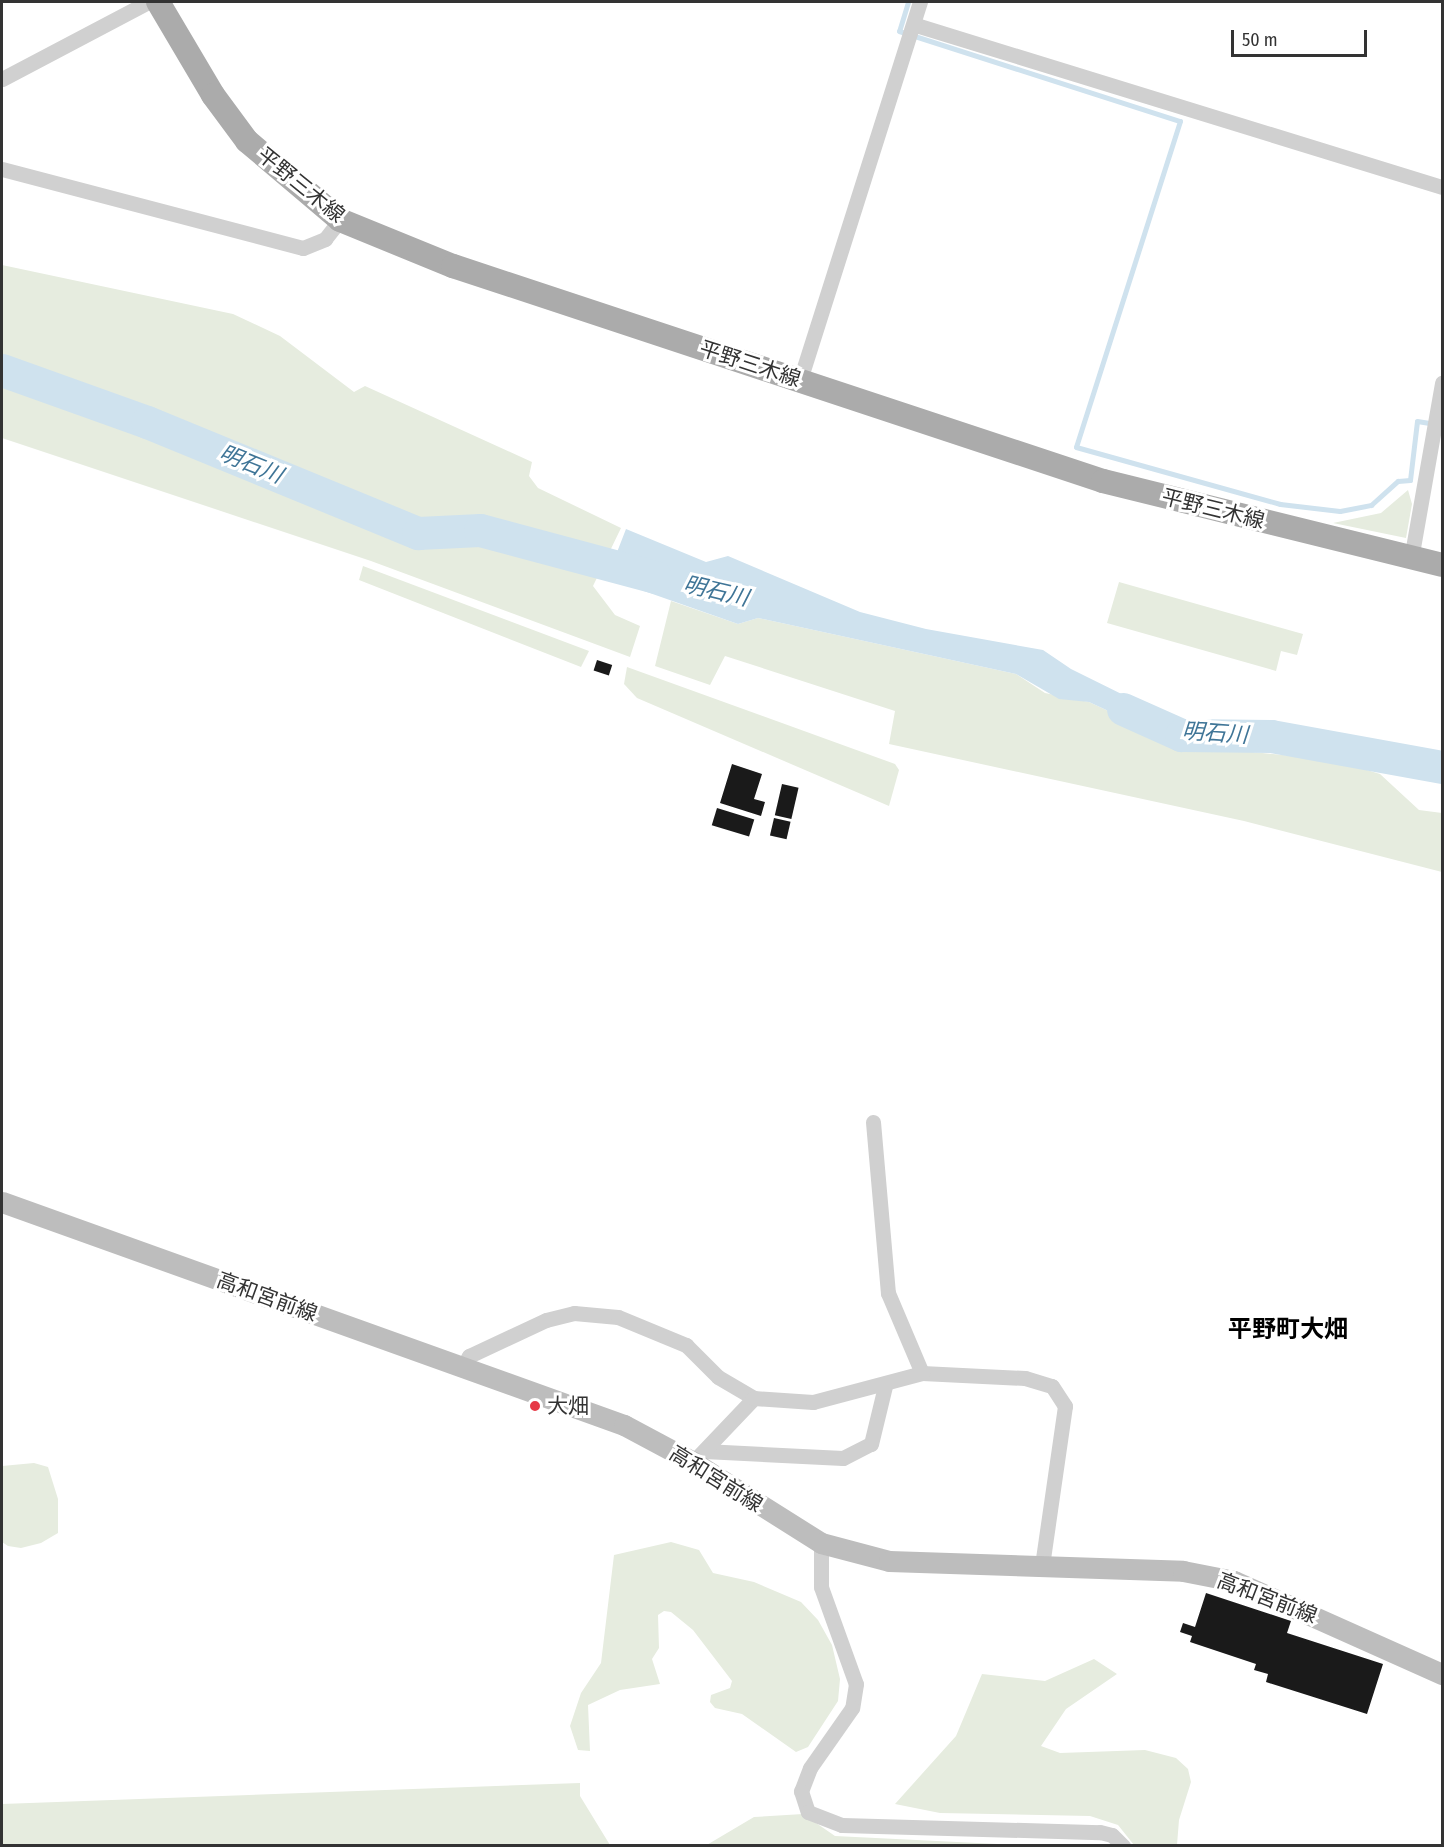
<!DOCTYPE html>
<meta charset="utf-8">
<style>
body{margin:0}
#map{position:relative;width:1444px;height:1847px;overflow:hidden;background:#fff;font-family:"Fira Sans Condensed","Noto Sans JP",sans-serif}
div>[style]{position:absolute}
.green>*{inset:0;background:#e6ecdf}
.water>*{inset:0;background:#cfe2ee}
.stream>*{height:5px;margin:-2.5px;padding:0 2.5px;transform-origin:2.5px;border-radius:2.5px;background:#cfe2ee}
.river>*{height:33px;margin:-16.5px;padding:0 16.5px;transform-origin:16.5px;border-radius:16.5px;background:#cfe2ee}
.building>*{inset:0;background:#1a1a1a;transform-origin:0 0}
.street>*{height:15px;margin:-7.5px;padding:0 7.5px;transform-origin:7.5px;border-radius:7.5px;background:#d0d0d0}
.secondary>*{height:21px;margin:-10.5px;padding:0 10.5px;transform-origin:10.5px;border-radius:10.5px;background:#bdbdbd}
.primary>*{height:24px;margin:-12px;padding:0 12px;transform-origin:12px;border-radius:12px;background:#ababab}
.dots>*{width:16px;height:16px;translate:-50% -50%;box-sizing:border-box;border:3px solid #fff;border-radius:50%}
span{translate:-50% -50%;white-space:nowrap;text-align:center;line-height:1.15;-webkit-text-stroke:6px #fff;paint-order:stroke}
.street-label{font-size:21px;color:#333}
.poi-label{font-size:21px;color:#333}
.left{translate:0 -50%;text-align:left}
.water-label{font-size:22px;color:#3f7597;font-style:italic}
.quarter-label{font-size:24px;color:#000;font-weight:700}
.frame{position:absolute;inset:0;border:3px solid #333;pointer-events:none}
.scale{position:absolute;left:1231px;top:30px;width:136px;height:27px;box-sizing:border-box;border:3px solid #333;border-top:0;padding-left:8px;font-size:18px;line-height:21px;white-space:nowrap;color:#333;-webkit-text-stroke:4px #fff;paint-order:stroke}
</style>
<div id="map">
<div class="green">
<i style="clip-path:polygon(2px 265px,233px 314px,280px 336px,354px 392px,365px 386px,532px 462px,529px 476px,538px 488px,621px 528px,593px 586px,615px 615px,640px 626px,630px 657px,371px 561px,2px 438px)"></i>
<i style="clip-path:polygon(1408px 490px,1412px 504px,1406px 538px,1333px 523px,1381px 513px)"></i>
<i style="clip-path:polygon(363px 566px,589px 651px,581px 667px,359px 580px)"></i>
<i style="clip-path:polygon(1119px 582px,1303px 634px,1297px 655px,1281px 651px,1276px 671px,1107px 623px)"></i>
<i style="clip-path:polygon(671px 601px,738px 624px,758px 618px,1016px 674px,1045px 693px,1089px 702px,1130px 721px,1161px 730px,1199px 752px,1242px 751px,1334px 760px,1380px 774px,1419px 810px,1442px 813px,1442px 872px,1244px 821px,889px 744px,895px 711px,725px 656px,710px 685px,655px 666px)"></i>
<i style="clip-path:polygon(627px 667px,895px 764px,899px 770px,889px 806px,637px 698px,624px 684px)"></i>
<i style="clip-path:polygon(34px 1463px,48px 1467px,58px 1499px,58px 1533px,41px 1543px,21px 1548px,8px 1546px,2px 1542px,2px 1466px)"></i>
<i style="clip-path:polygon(671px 1542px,699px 1550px,713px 1573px,754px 1582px,801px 1602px,818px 1620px,832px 1645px,840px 1679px,838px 1701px,808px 1747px,796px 1752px,742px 1714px,715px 1708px,710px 1702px,711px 1695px,730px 1688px,732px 1681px,693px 1630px,671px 1612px,664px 1611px,658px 1615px,659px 1648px,652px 1659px,660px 1684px,620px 1690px,588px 1705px,590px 1751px,578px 1750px,570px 1726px,581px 1693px,601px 1663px,614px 1555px)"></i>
<i style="clip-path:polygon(1094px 1659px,1117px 1674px,1066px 1709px,1041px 1746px,1060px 1753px,1145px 1750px,1176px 1758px,1188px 1769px,1191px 1782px,1179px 1820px,1177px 1845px,1134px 1845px,1118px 1825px,1090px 1816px,940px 1813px,895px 1804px,956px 1736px,982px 1674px,1045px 1681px)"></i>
<i style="clip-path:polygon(580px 1783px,580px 1796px,610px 1845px,2px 1845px,2px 1804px)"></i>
<i style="clip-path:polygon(803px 1814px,835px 1836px,1020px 1845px,705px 1846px,754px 1817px)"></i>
</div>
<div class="water">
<i style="clip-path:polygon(626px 529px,706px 562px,728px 556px,860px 612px,926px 629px,1043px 650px,1071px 669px,1166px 716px,1161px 730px,1130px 721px,1089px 702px,1059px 699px,1016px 674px,758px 618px,738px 624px,607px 578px)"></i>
</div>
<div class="stream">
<i style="left:908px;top:2px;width:30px;rotate:107deg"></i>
<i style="left:899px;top:31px;width:295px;rotate:17.8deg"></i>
<i style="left:1180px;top:121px;width:342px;rotate:107.7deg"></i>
<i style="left:1076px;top:447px;width:212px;rotate:15.6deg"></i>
<i style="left:1280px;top:504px;width:60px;rotate:6.7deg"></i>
<i style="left:1340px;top:511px;width:32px;rotate:-11deg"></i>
<i style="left:1371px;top:505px;width:36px;rotate:-42deg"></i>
<i style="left:1398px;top:481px;width:12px;rotate:-5deg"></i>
<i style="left:1410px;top:480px;width:59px;rotate:-83.2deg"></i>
<i style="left:1417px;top:421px;width:25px;rotate:9deg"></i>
</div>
<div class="river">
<i style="left:2px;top:370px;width:154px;rotate:19.7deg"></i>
<i style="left:147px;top:422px;width:293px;rotate:22.3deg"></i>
<i style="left:418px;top:533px;width:62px;rotate:-2.8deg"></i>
<i style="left:480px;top:530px;width:181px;rotate:15deg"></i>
<i style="left:1123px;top:709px;width:64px;rotate:24.1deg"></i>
<i style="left:1181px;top:735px;width:90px;rotate:0.6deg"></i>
<i style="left:1271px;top:736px;width:174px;rotate:10.3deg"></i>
</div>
<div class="building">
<i style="left:597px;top:660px;width:16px;height:11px;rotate:18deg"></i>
<i style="clip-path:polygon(732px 764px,762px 774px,754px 799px,765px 802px,761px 816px,720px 803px)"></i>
<i style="left:782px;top:784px;width:17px;height:32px;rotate:13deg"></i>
<i style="left:717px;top:808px;width:39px;height:18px;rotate:17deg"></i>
<i style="left:774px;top:818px;width:17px;height:18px;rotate:13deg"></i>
<i style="clip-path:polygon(1206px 1593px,1291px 1621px,1287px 1633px,1383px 1664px,1367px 1714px,1266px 1682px,1268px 1674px,1254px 1670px,1256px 1664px,1190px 1642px,1192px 1636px,1180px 1632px,1183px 1623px,1195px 1627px)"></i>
</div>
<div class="street">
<i style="left:916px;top:25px;width:550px;rotate:17.12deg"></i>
<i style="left:2px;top:79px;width:165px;rotate:-27.8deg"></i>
<i style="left:2px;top:169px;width:311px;rotate:14.7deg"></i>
<i style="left:303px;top:248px;width:24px;rotate:-22deg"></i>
<i style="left:325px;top:239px;width:24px;rotate:-52deg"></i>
<i style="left:800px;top:380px;width:397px;rotate:-72.4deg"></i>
<i style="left:1411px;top:559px;width:179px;rotate:-80deg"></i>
<i style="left:873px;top:1122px;width:172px;rotate:85deg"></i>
<i style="left:888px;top:1293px;width:87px;rotate:67deg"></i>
<i style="left:922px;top:1373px;width:103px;rotate:2.8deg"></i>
<i style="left:1025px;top:1378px;width:28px;rotate:17deg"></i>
<i style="left:1052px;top:1386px;width:24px;rotate:57deg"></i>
<i style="left:1065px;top:1406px;width:162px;rotate:98.2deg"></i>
<i style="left:463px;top:1366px;width:12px;rotate:-59deg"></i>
<i style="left:469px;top:1356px;width:85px;rotate:-25.1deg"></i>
<i style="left:546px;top:1320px;width:29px;rotate:-14deg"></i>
<i style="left:574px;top:1313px;width:44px;rotate:5.2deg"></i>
<i style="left:618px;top:1317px;width:74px;rotate:22.4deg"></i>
<i style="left:686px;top:1345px;width:45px;rotate:45deg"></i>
<i style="left:718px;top:1377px;width:42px;rotate:30.3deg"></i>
<i style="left:704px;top:1451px;width:139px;rotate:2.9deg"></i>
<i style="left:843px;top:1458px;width:31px;rotate:-27deg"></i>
<i style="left:871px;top:1444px;width:60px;rotate:-76.4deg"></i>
<i style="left:693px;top:1462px;width:88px;rotate:-46.4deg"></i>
<i style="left:754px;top:1398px;width:59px;rotate:3.9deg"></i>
<i style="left:813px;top:1402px;width:113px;rotate:-14.9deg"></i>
<i style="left:821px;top:1543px;width:44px;rotate:90deg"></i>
<i style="left:821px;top:1587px;width:103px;rotate:70.2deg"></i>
<i style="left:856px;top:1684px;width:24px;rotate:99deg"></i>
<i style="left:852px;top:1708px;width:73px;rotate:125deg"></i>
<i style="left:810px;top:1768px;width:25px;rotate:111deg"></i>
<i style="left:801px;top:1791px;width:22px;rotate:72deg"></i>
<i style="left:808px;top:1812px;width:36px;rotate:21deg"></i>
<i style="left:842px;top:1825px;width:258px;rotate:1.6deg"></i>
<i style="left:1100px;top:1832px;width:12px;rotate:14deg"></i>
<i style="left:1112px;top:1835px;width:16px;rotate:45deg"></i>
</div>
<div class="secondary">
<i style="left:2px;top:1202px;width:661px;rotate:19.72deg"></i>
<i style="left:624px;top:1425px;width:78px;rotate:28.2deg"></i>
<i style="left:693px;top:1462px;width:151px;rotate:32.3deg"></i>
<i style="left:821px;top:1543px;width:70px;rotate:14.8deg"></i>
<i style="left:889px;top:1561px;width:294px;rotate:1.9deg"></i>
<i style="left:1183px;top:1571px;width:52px;rotate:11.1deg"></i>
<i style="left:1234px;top:1581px;width:228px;rotate:24.1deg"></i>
</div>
<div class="primary">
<i style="left:158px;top:2px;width:108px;rotate:59.4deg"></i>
<i style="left:213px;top:95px;width:57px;rotate:53.5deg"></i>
<i style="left:247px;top:141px;width:122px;rotate:40.3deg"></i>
<i style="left:340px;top:220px;width:122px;rotate:22.2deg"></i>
<i style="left:453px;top:266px;width:685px;rotate:18.3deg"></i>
<i style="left:1103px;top:481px;width:349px;rotate:13.9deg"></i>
</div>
<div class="dots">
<i style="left:535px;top:1406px;background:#e63946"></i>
</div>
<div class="street-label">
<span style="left:301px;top:185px;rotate:39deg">平野三木線</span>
<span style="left:750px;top:364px;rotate:18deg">平野三木線</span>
<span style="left:1213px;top:509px;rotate:14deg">平野三木線</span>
<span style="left:267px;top:1297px;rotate:20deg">高和宮前線</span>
<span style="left:716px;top:1479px;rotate:32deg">高和宮前線</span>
<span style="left:1267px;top:1598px;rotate:21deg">高和宮前線</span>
</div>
<div class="poi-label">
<span class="left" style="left:547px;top:1406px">大畑</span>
</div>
<div class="water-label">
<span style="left:251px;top:464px;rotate:22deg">明石川</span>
<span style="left:716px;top:591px;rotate:13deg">明石川</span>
<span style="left:1215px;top:733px;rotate:4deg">明石川</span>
</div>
<div class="quarter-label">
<span style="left:1288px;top:1330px">平野町大畑</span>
</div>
<div class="frame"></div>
<div class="scale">50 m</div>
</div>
